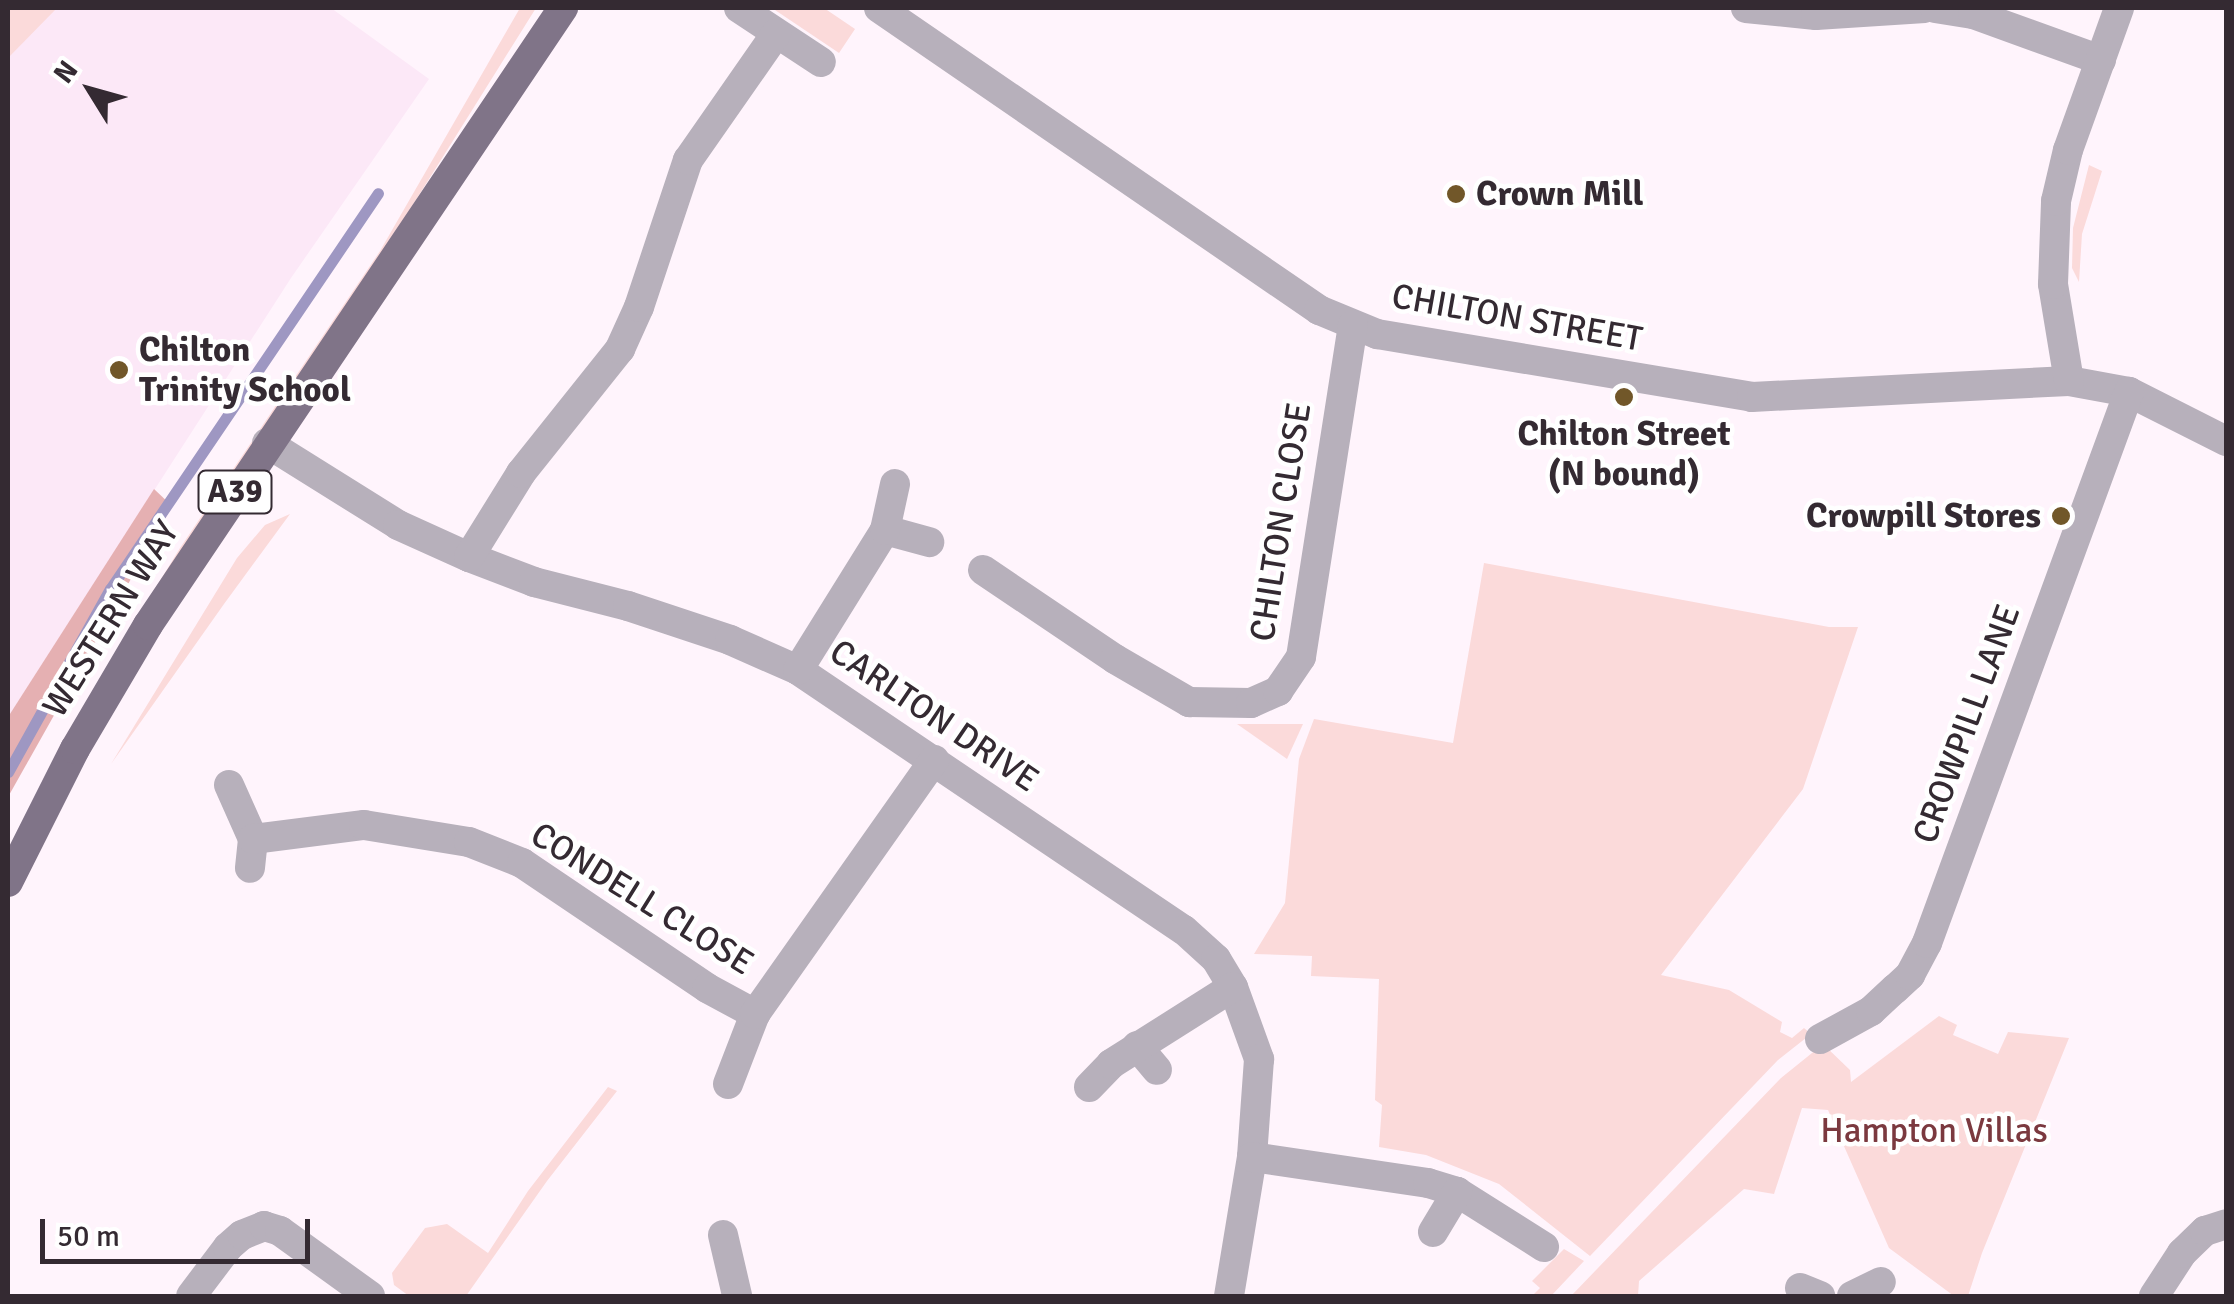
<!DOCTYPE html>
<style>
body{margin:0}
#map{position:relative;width:2234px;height:1304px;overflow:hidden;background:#fff4fc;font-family:Signika,sans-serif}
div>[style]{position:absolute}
.built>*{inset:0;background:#fce8f7}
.green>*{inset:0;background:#fbdada}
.forest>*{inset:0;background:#e5b0b2}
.stream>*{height:11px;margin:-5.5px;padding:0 5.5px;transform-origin:5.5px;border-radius:5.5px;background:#9e97c2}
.street>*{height:30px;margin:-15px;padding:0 15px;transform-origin:15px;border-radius:15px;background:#b7b0bb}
.primary>*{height:30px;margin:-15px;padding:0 15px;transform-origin:15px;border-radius:15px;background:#807488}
.dots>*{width:28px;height:28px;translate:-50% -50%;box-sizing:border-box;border:5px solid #fff;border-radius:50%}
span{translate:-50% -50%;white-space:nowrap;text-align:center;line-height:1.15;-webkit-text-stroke:9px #fff;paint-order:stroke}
.shield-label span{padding:2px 8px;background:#fff;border:2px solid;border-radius:8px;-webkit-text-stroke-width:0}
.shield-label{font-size:32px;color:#342a32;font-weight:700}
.poi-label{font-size:35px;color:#342a32;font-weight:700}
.left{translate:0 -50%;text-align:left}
.right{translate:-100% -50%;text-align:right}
.street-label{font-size:35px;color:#342a32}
.park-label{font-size:35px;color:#7b393f}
.frame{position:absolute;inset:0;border:10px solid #342a32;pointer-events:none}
.north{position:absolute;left:40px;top:40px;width:100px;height:100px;-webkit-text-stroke:8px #fff;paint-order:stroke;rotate:307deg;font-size:28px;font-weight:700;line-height:40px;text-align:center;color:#342a32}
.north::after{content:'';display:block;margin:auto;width:35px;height:45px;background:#342a32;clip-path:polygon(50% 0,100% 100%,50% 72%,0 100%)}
.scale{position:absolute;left:40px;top:1219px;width:270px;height:45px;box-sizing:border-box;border:5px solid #342a32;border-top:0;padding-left:12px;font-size:30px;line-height:35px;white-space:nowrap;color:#342a32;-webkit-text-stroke:8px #fff;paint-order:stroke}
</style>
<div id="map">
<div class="built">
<i style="clip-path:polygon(8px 8px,331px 8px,429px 79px,291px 278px,8px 717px)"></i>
</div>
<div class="green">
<i style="clip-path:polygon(8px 8px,57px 8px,8px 58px)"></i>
<i style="clip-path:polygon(520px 8px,536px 8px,8px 852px,88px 699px,180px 548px,380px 251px)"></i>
<i style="clip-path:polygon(772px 8px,824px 8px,855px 29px,839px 53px)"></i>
<i style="clip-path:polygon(2089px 165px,2102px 171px,2082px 234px,2079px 282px,2072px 268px,2073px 228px)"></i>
<i style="clip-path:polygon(290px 514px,224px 604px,111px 764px,237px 558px,265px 525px)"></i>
<i style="clip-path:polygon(1484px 563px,1829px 627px,1858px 627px,1803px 789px,1661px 975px,1729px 990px,1782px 1022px,1780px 1032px,1792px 1038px,1804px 1028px,1811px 1034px,1778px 1060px,1590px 1256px,1499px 1184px,1426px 1155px,1379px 1147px,1382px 1105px,1375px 1100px,1379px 979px,1311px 976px,1312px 956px,1254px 954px,1285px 903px,1299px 759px,1314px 719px,1453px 743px)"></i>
<i style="clip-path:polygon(1237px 724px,1303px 724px,1287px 759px)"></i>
<i style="clip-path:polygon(1939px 1016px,1957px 1025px,1953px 1035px,1998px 1054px,2008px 1032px,2069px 1038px,1982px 1253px,1968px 1296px,1954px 1296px,1889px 1248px,1828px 1110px,1802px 1108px,1774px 1194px,1744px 1189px,1639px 1281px,1638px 1296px,1571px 1296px,1781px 1078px,1812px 1053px,1824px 1045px,1850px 1070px,1851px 1082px)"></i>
<i style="clip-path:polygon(608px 1087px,617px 1091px,547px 1181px,466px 1296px,409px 1296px,394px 1285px,392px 1273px,425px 1228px,447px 1224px,488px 1253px,528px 1191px)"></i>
<i style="clip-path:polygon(1564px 1249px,1584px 1261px,1551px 1296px,1532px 1296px,1540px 1288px,1532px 1281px)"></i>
</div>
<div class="forest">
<i style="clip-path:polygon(154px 489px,172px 506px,8px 797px,8px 717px)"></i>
</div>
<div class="stream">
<i style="left:8px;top:772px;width:210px;rotate:-60.9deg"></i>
<i style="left:110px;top:589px;width:478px;rotate:-55.9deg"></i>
</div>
<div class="street">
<i style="left:739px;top:8px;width:98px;rotate:33.4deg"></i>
<i style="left:879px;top:8px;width:534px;rotate:34.46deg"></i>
<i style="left:1319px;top:310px;width:63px;rotate:22.5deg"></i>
<i style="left:1377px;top:334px;width:380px;rotate:9.5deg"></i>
<i style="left:1752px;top:397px;width:317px;rotate:-2.9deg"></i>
<i style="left:2069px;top:381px;width:61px;rotate:10.4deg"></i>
<i style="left:2129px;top:392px;width:109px;rotate:26.8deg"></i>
<i style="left:1746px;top:8px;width:70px;rotate:5.7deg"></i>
<i style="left:1816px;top:15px;width:109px;rotate:-3.7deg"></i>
<i style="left:1935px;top:8px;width:38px;rotate:9deg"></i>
<i style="left:1973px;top:14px;width:136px;rotate:19.8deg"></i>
<i style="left:2069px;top:381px;width:98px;rotate:-99.4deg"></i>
<i style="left:2053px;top:284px;width:83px;rotate:-87.9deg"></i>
<i style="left:2056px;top:201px;width:52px;rotate:-76.8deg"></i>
<i style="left:2068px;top:150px;width:151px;rotate:-70.2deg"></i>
<i style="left:267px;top:443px;width:155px;rotate:32deg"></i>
<i style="left:398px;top:525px;width:78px;rotate:24.3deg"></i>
<i style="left:469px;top:557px;width:70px;rotate:21deg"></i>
<i style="left:534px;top:582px;width:97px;rotate:14.3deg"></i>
<i style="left:628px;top:606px;width:108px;rotate:18.4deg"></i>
<i style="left:730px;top:640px;width:74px;rotate:23.8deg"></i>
<i style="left:798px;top:670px;width:465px;rotate:34deg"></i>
<i style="left:1184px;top:930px;width:43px;rotate:42.2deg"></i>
<i style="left:1216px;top:959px;width:33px;rotate:59deg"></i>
<i style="left:1233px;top:987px;width:77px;rotate:70.1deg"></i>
<i style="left:1259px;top:1059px;width:98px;rotate:94.1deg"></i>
<i style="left:1252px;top:1157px;width:141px;rotate:99.4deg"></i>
<i style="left:885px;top:530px;width:46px;rotate:15.3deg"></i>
<i style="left:469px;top:557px;width:99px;rotate:-58.2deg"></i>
<i style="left:521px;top:473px;width:159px;rotate:-51.4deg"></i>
<i style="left:620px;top:349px;width:46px;rotate:-65.7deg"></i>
<i style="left:639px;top:307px;width:155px;rotate:-71.6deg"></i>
<i style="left:688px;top:160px;width:154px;rotate:-55.1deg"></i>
<i style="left:983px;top:570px;width:159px;rotate:34deg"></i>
<i style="left:1115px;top:659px;width:86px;rotate:30.2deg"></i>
<i style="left:1189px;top:702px;width:62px;rotate:0.9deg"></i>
<i style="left:1251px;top:703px;width:30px;rotate:-24deg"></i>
<i style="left:1278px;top:691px;width:41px;rotate:-55.9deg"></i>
<i style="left:1301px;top:657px;width:336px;rotate:-81.1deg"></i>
<i style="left:798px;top:670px;width:165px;rotate:-58.1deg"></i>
<i style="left:885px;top:530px;width:47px;rotate:-77.7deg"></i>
<i style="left:229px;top:785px;width:59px;rotate:66deg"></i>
<i style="left:253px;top:839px;width:29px;rotate:96deg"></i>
<i style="left:253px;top:839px;width:112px;rotate:-7.2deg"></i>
<i style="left:364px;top:825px;width:106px;rotate:9.2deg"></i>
<i style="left:469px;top:842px;width:57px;rotate:21.6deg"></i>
<i style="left:522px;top:863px;width:223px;rotate:34deg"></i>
<i style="left:707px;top:988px;width:55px;rotate:28.4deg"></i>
<i style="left:1820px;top:1039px;width:58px;rotate:-28.8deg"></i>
<i style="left:1871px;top:1011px;width:33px;rotate:-43deg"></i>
<i style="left:1895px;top:989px;width:21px;rotate:-43deg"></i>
<i style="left:1910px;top:975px;width:36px;rotate:-62deg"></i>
<i style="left:1927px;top:943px;width:587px;rotate:-69.87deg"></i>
<i style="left:1137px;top:1046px;width:31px;rotate:50deg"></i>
<i style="left:728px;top:1084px;width:75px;rotate:-68.9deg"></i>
<i style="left:755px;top:1014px;width:311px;rotate:-54.8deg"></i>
<i style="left:1089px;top:1087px;width:32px;rotate:-46deg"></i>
<i style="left:1111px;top:1064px;width:144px;rotate:-32.3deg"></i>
<i style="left:1252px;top:1157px;width:178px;rotate:8.4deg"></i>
<i style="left:1428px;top:1183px;width:30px;rotate:17deg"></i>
<i style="left:1457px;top:1192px;width:103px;rotate:32.3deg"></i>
<i style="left:1433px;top:1232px;width:47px;rotate:-59deg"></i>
<i style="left:723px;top:1235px;width:62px;rotate:76.9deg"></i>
<i style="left:1800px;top:1288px;width:22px;rotate:22deg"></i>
<i style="left:191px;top:1296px;width:61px;rotate:-52.9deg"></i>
<i style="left:228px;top:1247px;width:18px;rotate:-41deg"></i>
<i style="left:242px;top:1235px;width:24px;rotate:-22deg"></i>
<i style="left:264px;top:1226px;width:17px;rotate:17deg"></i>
<i style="left:280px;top:1231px;width:111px;rotate:35.8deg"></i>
<i style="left:1852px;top:1296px;width:32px;rotate:-26deg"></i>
<i style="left:2154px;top:1296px;width:51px;rotate:-56.9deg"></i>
<i style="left:2182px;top:1253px;width:32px;rotate:-44deg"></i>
<i style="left:2205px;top:1231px;width:22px;rotate:-18deg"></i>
</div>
<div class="primary">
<i style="left:8px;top:882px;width:149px;rotate:-63.3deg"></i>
<i style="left:75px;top:749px;width:144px;rotate:-59.5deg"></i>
<i style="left:148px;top:625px;width:744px;rotate:-56.07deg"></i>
</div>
<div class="dots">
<i style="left:1456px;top:194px;background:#715729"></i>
<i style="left:119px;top:370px;background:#715729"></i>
<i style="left:1624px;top:397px;background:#715729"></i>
<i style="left:2061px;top:516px;background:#715729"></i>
</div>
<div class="shield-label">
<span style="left:235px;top:492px">A39</span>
</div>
<div class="poi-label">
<span class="left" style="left:1476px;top:194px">Crown Mill</span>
<span class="left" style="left:139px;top:370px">Chilton<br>Trinity School</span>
<span style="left:1624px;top:454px">Chilton Street<br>(N bound)</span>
<span class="right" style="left:2041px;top:516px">Crowpill Stores</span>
</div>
<div class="street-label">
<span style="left:1517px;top:318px;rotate:10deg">CHILTON STREET</span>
<span style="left:1281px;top:522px;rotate:-81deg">CHILTON CLOSE</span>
<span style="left:111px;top:619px;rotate:-58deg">WESTERN WAY</span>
<span style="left:934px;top:716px;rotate:34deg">CARLTON DRIVE</span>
<span style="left:1967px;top:724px;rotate:-70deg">CROWPILL LANE</span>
<span style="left:642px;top:899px;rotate:32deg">CONDELL CLOSE</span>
</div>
<div class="park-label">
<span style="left:1934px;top:1131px">Hampton Villas</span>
</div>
<div class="frame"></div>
<div class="north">N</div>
<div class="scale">50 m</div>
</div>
